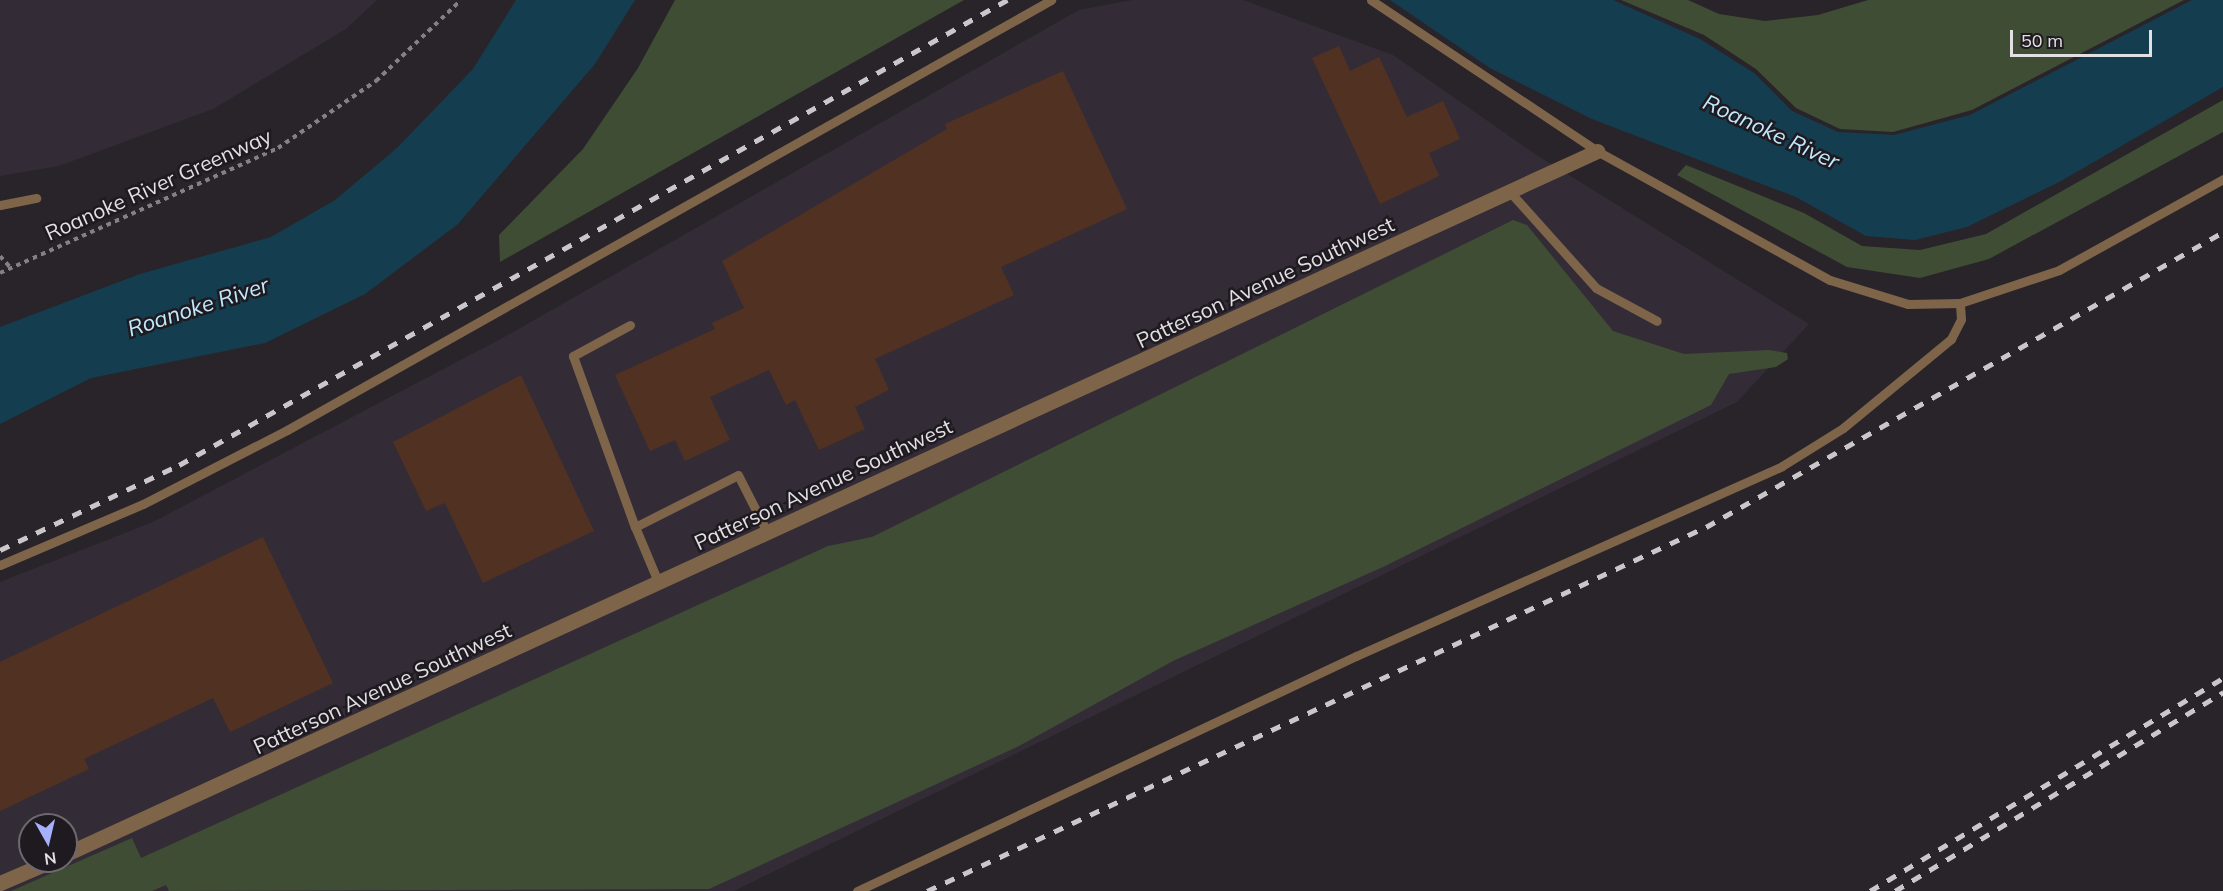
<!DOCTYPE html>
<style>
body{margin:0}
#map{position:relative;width:2223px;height:891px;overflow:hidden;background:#28242a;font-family:Mulish,sans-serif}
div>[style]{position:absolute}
.built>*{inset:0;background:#332c37}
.green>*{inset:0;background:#3f4d34}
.water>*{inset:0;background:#143e4f}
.building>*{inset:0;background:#513121}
.path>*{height:4px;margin-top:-2px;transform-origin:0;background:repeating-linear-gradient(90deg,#848186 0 4.5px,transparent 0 9px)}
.lane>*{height:9px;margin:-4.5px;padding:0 4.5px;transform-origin:4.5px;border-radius:4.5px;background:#7e6449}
.street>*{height:15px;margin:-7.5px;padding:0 7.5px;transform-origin:7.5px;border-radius:7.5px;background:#7e6449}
.rail>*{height:4.5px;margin-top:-2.25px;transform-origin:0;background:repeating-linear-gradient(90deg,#cac7cb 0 10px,transparent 0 20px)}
span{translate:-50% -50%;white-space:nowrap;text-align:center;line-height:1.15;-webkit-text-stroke:5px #1e1a20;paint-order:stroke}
.street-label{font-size:21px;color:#e3e0e4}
.water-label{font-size:22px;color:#c0e9fd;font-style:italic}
.north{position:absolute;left:18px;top:813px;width:60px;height:60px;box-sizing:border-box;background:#1e1a20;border:2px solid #6d696e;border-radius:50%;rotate:172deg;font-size:16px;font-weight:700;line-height:24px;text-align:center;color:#e3e0e4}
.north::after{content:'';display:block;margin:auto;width:21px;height:27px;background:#a6b1fc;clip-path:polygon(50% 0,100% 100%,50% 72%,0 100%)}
.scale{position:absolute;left:2010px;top:30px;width:142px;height:27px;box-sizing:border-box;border:3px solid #e3e0e4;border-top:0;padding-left:8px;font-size:18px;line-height:21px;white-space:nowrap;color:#e3e0e4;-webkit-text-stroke:4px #1e1a20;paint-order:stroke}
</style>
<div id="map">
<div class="built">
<i style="clip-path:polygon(0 0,377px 0,346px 29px,213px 109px,59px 166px,0 176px)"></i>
<i style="clip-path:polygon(evenodd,1132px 0,1243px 0,1393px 55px,1535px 154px,1809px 324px,1737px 402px,734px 891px,0 891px,0 582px,153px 522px,508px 335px,1079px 10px,1132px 0,30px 825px,66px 825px,66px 861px,30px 861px,30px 825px)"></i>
</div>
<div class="green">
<i style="clip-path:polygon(675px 0,964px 0,500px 262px,499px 235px,583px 149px,638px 68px)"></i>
<i style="clip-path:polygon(1621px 0,1688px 0,1719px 14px,1765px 21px,1818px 15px,1868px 0,2184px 0,1972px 110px,1893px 132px,1840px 129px,1796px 108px,1756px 69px,1704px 35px)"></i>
<i style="clip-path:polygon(2223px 100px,2223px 132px,1989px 259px,1920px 278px,1847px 267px,1677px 175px,1686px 165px,1804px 213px,1862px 246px,1920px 250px,1986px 234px)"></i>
<i style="clip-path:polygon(1513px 220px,1527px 225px,1613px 331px,1684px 354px,1769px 350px,1787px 353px,1788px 359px,1776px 367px,1729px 374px,1711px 405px,1383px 567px,1173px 661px,1019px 746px,709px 889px,169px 891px,166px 885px,152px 891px,11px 891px,132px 838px,141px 858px,828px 546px,872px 537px)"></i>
</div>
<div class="water">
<i style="clip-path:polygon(516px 0,635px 0,595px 64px,458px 224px,365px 294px,265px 343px,91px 378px,0 424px,0 327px,140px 274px,271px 237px,335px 200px,397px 148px,473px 69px)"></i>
<i style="clip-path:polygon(1390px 0,1613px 0,1700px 39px,1754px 73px,1792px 111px,1838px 132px,1894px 135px,1970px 115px,2192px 0,2223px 0,2223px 87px,2061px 181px,1967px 227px,1915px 240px,1866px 236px,1796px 197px,1592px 119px,1490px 68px)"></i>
</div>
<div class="building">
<i style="clip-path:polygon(1339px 46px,1350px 71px,1379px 57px,1407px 117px,1443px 101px,1460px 139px,1429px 153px,1439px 176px,1380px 204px,1312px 58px)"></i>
<i style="clip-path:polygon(1063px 71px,1127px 209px,1001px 267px,1014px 295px,875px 359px,889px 390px,855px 407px,865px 429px,819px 450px,795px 400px,786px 405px,769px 370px,710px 397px,730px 440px,685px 461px,675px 440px,650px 451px,615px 375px,715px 329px,712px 323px,744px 308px,722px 261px,947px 129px,945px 124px)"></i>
<i style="clip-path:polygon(521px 375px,594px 531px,483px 583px,445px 503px,426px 511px,393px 442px)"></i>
<i style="clip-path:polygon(263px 537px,333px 683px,230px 732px,213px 698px,84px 759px,89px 769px,0 811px,0 662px)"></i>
</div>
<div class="path">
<i style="left:0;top:256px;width:15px;rotate:48deg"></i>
<i style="left:0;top:273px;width:305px;rotate:-24.2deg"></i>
<i style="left:278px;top:148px;width:119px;rotate:-34.4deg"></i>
<i style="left:376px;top:81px;width:117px;rotate:-43.6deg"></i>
</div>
<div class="lane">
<i style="left:1371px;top:0;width:272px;rotate:33.7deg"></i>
<i style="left:1597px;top:151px;width:266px;rotate:29deg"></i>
<i style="left:1830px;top:280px;width:82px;rotate:17.1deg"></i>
<i style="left:1908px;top:304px;width:52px;rotate:-1.1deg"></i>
<i style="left:1960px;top:303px;width:104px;rotate:-18.4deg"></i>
<i style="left:2059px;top:270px;width:188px;rotate:-29deg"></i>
<i style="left:1510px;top:192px;width:129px;rotate:48.1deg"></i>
<i style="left:1596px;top:288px;width:69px;rotate:28.4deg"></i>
<i style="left:0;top:205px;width:37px;rotate:-11deg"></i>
<i style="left:630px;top:325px;width:65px;rotate:151.5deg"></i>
<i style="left:573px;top:356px;width:182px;rotate:70.1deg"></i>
<i style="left:0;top:565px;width:155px;rotate:-23.1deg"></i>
<i style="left:143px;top:504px;width:162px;rotate:-27.2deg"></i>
<i style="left:287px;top:430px;width:877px;rotate:-29.37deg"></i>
<i style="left:659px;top:584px;width:62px;rotate:-112.8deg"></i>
<i style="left:635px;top:527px;width:115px;rotate:-26.8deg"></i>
<i style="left:738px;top:475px;width:66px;rotate:63deg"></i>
<i style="left:857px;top:891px;width:552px;rotate:-25.22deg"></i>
<i style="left:1356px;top:656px;width:466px;rotate:-24deg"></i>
<i style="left:1782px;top:466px;width:72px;rotate:-31.9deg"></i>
<i style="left:1843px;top:428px;width:140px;rotate:-39.5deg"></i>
<i style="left:1951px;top:339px;width:22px;rotate:-63deg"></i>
<i style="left:1961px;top:319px;width:16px;rotate:-94deg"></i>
</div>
<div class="street">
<i style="left:66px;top:854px;width:1685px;rotate:-24.66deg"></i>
<i style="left:0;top:883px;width:56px;rotate:-23.3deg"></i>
</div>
<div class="rail">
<i style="left:0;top:550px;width:198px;rotate:-25.4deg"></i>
<i style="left:179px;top:465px;width:950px;rotate:-29.32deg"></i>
<i style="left:927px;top:891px;width:860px;rotate:-25.05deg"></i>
<i style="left:1706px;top:527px;width:595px;rotate:-29.71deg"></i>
<i style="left:1870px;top:891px;width:412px;rotate:-31.1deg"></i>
<i style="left:1895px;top:891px;width:384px;rotate:-31.2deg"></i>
</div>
<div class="street-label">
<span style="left:158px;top:184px;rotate:-24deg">Roanoke River Greenway</span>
<span style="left:1265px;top:282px;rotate:-25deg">Patterson Avenue Southwest</span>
<span style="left:823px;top:484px;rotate:-25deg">Patterson Avenue Southwest</span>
<span style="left:382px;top:688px;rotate:-25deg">Patterson Avenue Southwest</span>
</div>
<div class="water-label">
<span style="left:1771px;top:132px;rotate:25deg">Roanoke River</span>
<span style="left:198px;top:307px;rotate:-18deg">Roanoke River</span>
</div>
<div class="north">N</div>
<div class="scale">50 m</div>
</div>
